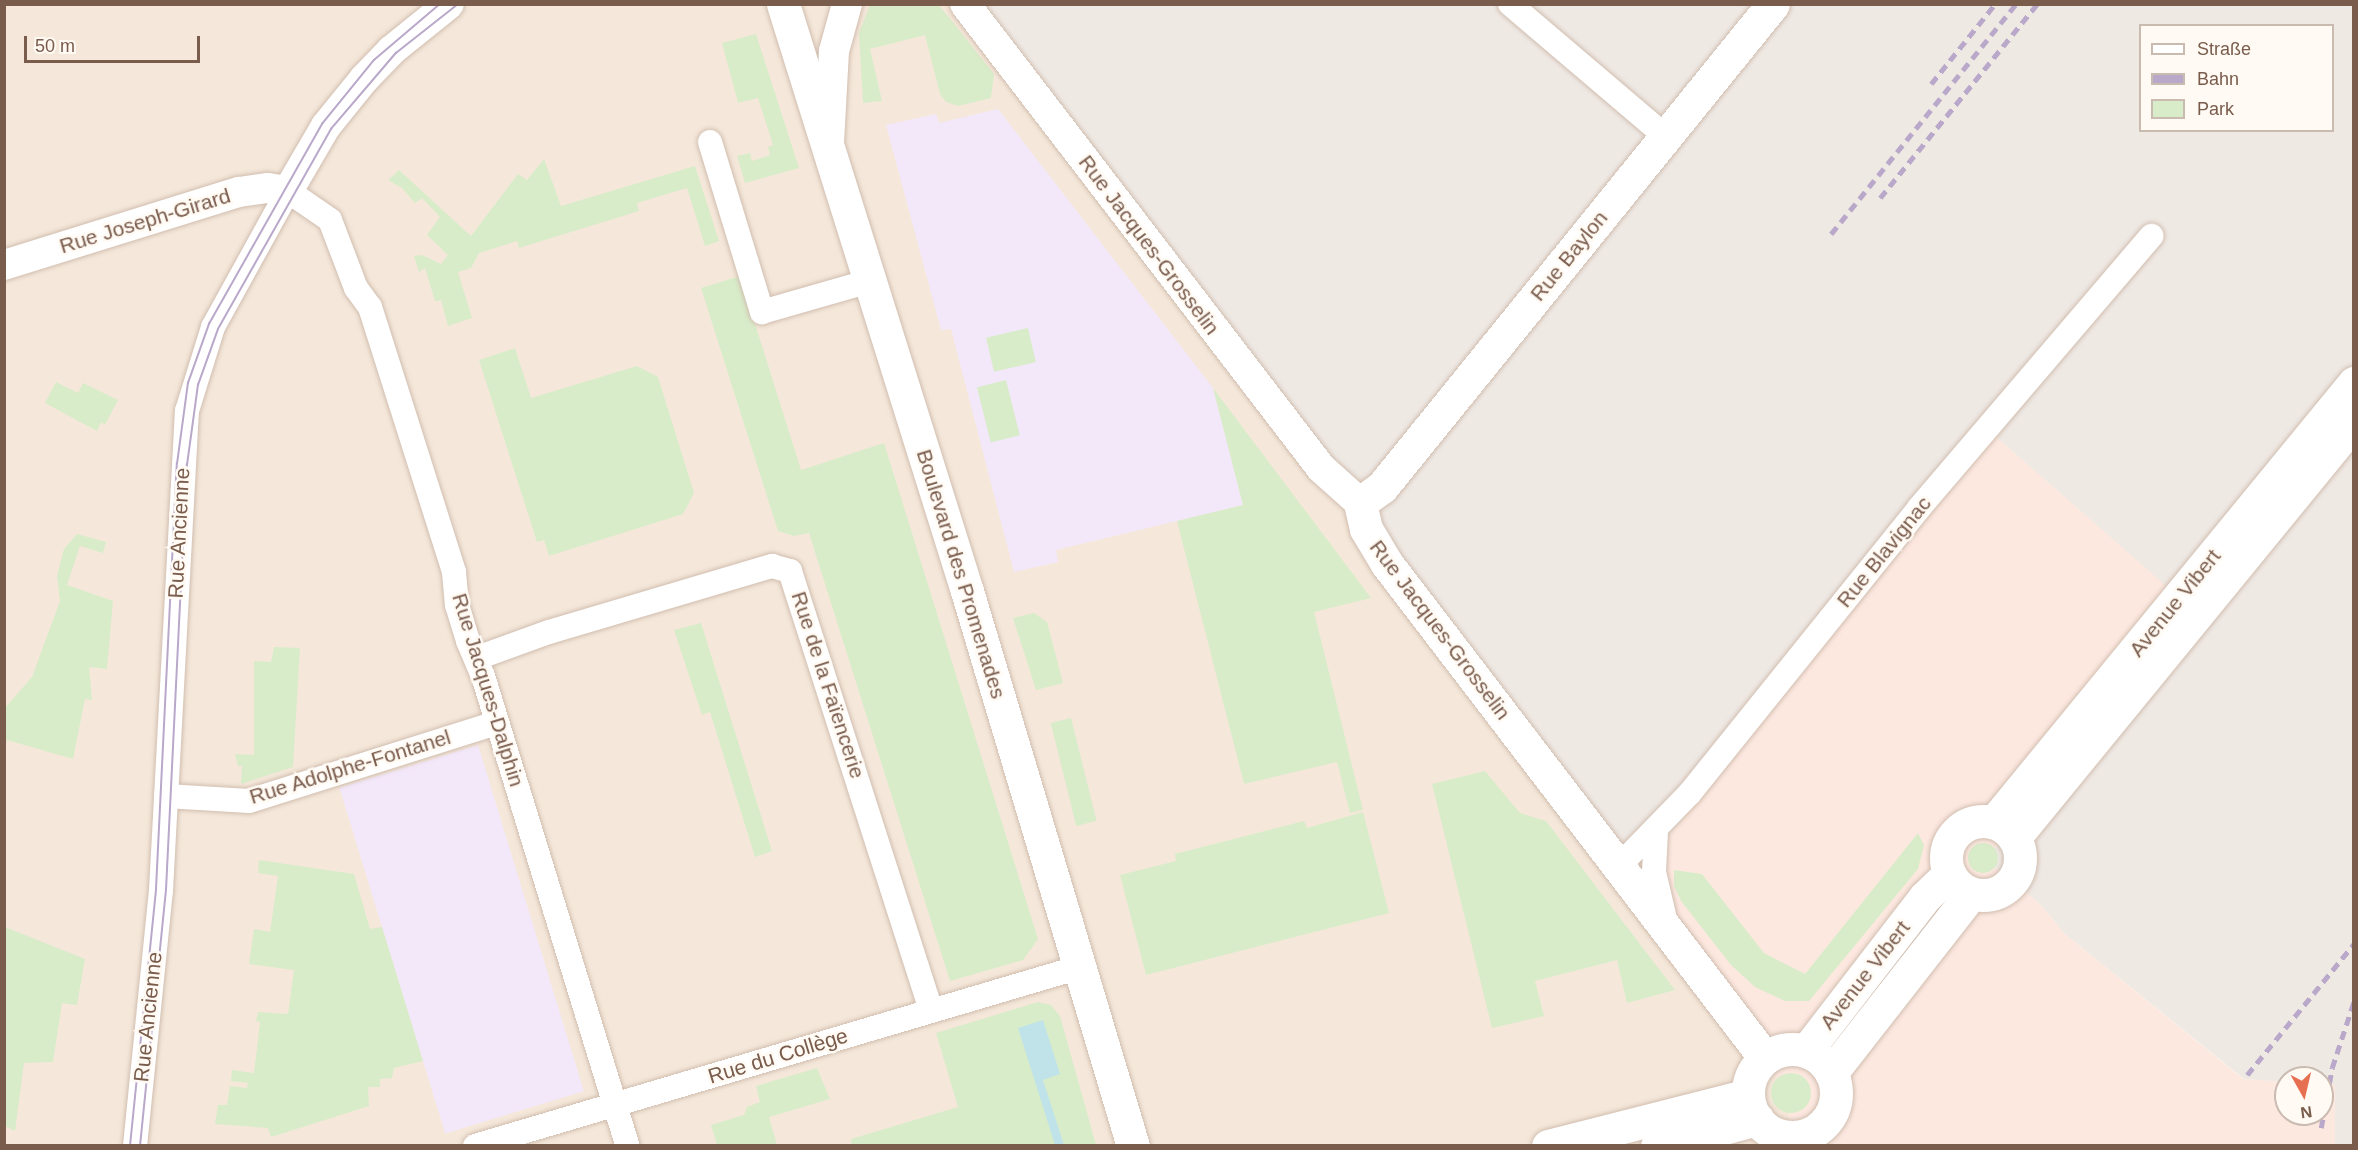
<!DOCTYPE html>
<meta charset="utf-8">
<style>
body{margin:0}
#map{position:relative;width:2358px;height:1150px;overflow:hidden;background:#fdf6ec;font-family:Helvetica,sans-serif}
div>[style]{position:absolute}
.residential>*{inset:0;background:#f5e8da}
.commercial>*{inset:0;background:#fde8e0}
.industrial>*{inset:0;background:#efe9e4}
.education>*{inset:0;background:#f3e8fa;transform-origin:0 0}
.green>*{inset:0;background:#d8ecc9;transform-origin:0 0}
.round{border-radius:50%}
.water>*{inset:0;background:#bfe3e8}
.roads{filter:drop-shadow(0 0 2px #d1beb0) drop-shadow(0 0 2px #d1beb0)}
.minor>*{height:24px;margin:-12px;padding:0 12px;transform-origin:12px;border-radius:12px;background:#fff}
.tertiary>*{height:30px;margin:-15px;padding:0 15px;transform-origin:15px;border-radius:15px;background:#fff}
.secondary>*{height:33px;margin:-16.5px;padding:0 16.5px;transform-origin:16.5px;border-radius:16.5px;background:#fff}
.secondary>.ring{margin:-16.5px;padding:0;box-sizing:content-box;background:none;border:33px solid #fff;border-radius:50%}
.tram>*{height:1.5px;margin:-0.75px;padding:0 0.75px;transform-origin:0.75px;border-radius:0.75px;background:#b9a8c9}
.rail>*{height:4.5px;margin-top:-2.25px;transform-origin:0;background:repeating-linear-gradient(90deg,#b9a8c9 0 9px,transparent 0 15px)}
span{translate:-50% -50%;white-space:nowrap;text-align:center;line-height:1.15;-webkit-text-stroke:5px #fffaf3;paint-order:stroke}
.street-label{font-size:21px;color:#7a5c4d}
.frame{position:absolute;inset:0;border:6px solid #7a5c4d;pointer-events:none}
.legend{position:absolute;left:2139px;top:24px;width:195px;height:108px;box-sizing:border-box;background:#fffaf3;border:2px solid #cabbb1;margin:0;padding:8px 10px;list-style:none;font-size:18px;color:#7a5c4d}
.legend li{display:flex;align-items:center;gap:12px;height:30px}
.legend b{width:30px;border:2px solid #cabbb1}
.north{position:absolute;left:2274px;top:1066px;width:60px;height:60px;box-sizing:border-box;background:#fffaf3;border:2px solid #cabbb1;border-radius:50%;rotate:172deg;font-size:16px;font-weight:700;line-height:24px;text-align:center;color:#7a5c4d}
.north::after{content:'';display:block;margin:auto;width:21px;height:27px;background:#e76f51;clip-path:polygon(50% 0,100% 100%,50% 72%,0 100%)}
.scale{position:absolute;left:24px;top:36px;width:176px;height:27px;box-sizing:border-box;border:3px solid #7a5c4d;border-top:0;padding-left:8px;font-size:18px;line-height:21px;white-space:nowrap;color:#7a5c4d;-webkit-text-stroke:4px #fffaf3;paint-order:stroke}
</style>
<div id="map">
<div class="residential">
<i style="clip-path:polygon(5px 4px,960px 5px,1789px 1093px,1790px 1146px,5px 1146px)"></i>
</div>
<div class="commercial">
<i style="clip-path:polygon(1993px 434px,2190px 606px,1986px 860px,2040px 904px,2065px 934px,2243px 1079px,2286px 1082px,2286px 1114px,2322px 1114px,2322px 1084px,2335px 1085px,2335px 1145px,1790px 1145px,1789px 1093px,1630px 884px)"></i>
</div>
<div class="industrial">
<i style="clip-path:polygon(evenodd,960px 5px,2353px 5px,2353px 1145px,2335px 1145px,2335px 1085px,2322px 1084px,2322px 1078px,2286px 1078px,2286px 1082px,2244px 1079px,2065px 934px,2040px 904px,1986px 860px,2190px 607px,1993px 434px,1630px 884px,960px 5px,2140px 26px,2332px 26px,2332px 130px,2140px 130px,2140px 26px)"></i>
</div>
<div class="education">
<i style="clip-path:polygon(998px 109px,1213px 388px,1243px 505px,1056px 550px,1058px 562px,1014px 572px,951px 329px,941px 330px,886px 125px,936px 114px,939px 123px)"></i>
<i style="left:478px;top:745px;width:362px;height:145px;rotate:73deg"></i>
</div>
<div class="green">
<i style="clip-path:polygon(870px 5px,939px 5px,994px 74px,991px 98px,958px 106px,946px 102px,940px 94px,925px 35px,870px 49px,882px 101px,863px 103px,859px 33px)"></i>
<i style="clip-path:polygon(756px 34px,799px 168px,745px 183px,737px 156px,750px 153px,752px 161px,770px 155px,768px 147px,773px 145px,758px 98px,738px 103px,722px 43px)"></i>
<i style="clip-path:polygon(544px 159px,561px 206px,695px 166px,719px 241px,705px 246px,687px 188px,637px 203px,639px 211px,519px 248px,517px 241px,479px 253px,471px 268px,458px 272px,472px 318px,448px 326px,441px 300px,435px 301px,425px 268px,419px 272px,414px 256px,422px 255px,441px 264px,448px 255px,427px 235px,440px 217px,422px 198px,415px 203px,402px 188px,388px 180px,399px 170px,471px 236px,518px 174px,527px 180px)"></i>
<i style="clip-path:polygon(740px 276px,801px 470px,884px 443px,1038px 939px,1023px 960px,950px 981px,809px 533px,794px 536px,778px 531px,701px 288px)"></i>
<i style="left:1028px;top:328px;width:35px;height:43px;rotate:77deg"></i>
<i style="clip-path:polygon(515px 348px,531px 398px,637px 366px,658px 377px,694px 493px,683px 514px,549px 556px,544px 540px,537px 542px,479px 360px)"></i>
<i style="left:1006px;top:380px;width:57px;height:30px;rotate:76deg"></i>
<i style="clip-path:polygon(56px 382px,78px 393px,83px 383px,118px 400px,105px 425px,101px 422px,97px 431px,45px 403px)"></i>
<i style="clip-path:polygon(1213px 388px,1371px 598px,1314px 612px,1363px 810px,1350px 813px,1337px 762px,1244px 784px,1177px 521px,1243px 505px)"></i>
<i style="clip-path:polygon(77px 534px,106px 542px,103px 553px,80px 546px,67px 585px,113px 601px,107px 669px,89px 667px,92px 700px,85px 699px,73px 759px,7px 740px,5px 746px,4px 709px,32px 677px,60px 601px,57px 576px,64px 549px)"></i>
<i style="clip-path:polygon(1034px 613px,1047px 622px,1063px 683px,1036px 690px,1013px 618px)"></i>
<i style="clip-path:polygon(701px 623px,772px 851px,755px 857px,710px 712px,702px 715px,674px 630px)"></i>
<i style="clip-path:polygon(274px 647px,300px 648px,293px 767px,241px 784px,242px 766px,238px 766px,235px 754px,254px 755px,254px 661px,271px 662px)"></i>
<i style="left:1071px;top:718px;width:106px;height:21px;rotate:76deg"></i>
<i style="clip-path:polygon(1485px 771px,1520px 813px,1546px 821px,1675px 990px,1627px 1003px,1617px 960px,1535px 981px,1544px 1016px,1492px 1028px,1432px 784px)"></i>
<i style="clip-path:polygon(1363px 812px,1389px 913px,1146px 975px,1120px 875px,1176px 861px,1175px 854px,1304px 821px,1307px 828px)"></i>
<i style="clip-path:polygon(1918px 833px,1924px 845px,1918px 869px,1809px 1001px,1785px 1001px,1755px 987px,1731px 965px,1681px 901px,1674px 886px,1674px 870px,1702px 874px,1764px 953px,1805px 974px)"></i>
<i class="round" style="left:1968px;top:843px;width:30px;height:30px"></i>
<i style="clip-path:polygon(259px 860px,354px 874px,370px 929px,382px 927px,423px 1061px,394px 1068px,392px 1078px,380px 1079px,380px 1087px,368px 1087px,369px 1106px,271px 1137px,268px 1128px,215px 1124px,218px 1105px,227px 1105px,230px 1086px,247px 1088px,248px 1083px,231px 1081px,232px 1070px,254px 1073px,260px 1022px,256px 1021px,258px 1012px,288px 1014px,294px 970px,249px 964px,254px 929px,270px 932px,278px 876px,258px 873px)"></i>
<i style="clip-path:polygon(5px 927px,85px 959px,77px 1005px,62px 1003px,53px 1062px,24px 1063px,15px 1131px,5px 1126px)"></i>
<i style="clip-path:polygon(1038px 1002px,1051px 1005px,1060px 1016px,1096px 1145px,852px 1146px,851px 1139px,958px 1107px,936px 1033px)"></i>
<i style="clip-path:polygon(817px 1068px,830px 1099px,769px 1117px,777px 1145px,717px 1145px,711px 1125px,744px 1115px,747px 1107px,760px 1102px,756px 1086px)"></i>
<i class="round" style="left:1771px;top:1073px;width:40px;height:40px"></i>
</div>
<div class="water">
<i style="clip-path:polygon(1043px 1020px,1060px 1074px,1043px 1080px,1064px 1145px,1055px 1145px,1018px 1028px)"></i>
</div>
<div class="roads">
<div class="minor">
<i style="left:1510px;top:4px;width:205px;rotate:40.4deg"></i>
<i style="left:710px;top:142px;width:178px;rotate:73deg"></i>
<i style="left:762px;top:312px;width:112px;rotate:-16deg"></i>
<i style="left:477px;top:658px;width:77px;rotate:-19.9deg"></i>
<i style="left:549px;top:632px;width:233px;rotate:-16.5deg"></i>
<i style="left:772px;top:566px;width:19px;rotate:16deg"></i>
<i style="left:790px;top:571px;width:461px;rotate:72.2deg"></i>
<i style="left:166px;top:796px;width:83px;rotate:3.4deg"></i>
<i style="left:249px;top:801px;width:260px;rotate:-17.5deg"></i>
<i style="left:1656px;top:831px;width:41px;rotate:92.8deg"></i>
<i style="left:1654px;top:872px;width:52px;rotate:76.8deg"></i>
<i style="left:1618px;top:867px;width:103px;rotate:-45.8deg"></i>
<i style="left:1690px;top:793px;width:366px;rotate:-51.2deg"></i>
<i style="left:1919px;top:508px;width:358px;rotate:-49.5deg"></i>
<i style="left:135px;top:1146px;width:257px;rotate:-84.2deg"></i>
<i style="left:161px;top:890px;width:480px;rotate:-86.9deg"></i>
<i style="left:187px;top:411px;width:88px;rotate:-72.8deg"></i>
<i style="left:213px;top:327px;width:155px;rotate:-61.1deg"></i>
<i style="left:288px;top:191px;width:51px;rotate:34.6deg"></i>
<i style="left:330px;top:220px;width:73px;rotate:69.1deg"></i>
<i style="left:356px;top:288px;width:24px;rotate:54deg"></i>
<i style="left:370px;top:307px;width:278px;rotate:72.4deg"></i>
<i style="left:454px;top:572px;width:33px;rotate:85deg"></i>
<i style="left:457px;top:605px;width:38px;rotate:73deg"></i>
<i style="left:468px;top:641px;width:38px;rotate:67deg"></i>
<i style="left:483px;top:676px;width:492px;rotate:72.9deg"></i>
<i style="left:475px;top:1146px;width:631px;rotate:-16.48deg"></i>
</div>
<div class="tertiary">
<i style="left:965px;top:4px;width:585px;rotate:52.5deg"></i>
<i style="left:1321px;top:468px;width:52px;rotate:41.9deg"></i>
<i style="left:829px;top:143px;width:92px;rotate:-86.9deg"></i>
<i style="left:834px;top:51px;width:49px;rotate:-74.5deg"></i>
<i style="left:4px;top:265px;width:246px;rotate:-17.3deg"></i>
<i style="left:239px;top:192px;width:29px;rotate:-8deg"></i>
<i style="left:268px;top:188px;width:20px;rotate:9deg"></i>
<i style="left:288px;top:191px;width:75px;rotate:-59.7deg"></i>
<i style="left:326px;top:126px;width:60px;rotate:-51deg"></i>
<i style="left:364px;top:79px;width:40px;rotate:-46deg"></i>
<i style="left:392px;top:50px;width:73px;rotate:-38.9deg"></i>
<i style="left:1789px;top:1136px;width:10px;rotate:90deg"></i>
</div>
<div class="secondary">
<i style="left:783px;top:4px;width:615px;rotate:72.6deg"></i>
<i style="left:967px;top:591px;width:579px;rotate:73.35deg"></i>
<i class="ring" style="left:1946px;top:821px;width:41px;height:41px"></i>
<i style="left:1994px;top:822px;width:568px;rotate:-50.65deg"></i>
<i style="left:2014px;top:838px;width:537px;rotate:-50.74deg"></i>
<i class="ring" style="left:1748px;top:1049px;width:55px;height:55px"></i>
<i style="left:1806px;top:1051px;width:195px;rotate:-52.3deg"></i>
<i style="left:1925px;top:897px;width:33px;rotate:-44deg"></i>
<i style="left:1765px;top:1058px;width:622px;rotate:-127.42deg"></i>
<i style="left:1387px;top:564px;width:41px;rotate:-121deg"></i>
<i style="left:1366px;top:529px;width:27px;rotate:-103deg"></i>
<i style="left:1360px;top:503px;width:27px;rotate:-36deg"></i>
<i style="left:1382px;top:487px;width:621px;rotate:-51.01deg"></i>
<i style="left:1831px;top:1073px;width:227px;rotate:-52deg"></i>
<i style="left:1548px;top:1146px;width:206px;rotate:-14.3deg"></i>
<i style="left:1657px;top:1146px;width:104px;rotate:-15.1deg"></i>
</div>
</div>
<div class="tram">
<i style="left:130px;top:1146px;width:258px;rotate:-84.2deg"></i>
<i style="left:156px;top:889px;width:426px;rotate:-87.2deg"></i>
<i style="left:177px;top:464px;width:82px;rotate:-82.3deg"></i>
<i style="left:188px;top:383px;width:63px;rotate:-70.4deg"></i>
<i style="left:209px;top:324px;width:230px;rotate:-60.5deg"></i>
<i style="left:322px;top:124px;width:82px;rotate:-50.9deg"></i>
<i style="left:374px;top:60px;width:87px;rotate:-40.3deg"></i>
<i style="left:140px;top:1146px;width:257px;rotate:-84.2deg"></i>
<i style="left:166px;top:890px;width:426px;rotate:-87.2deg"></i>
<i style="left:187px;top:465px;width:81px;rotate:-82.2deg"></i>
<i style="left:198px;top:385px;width:59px;rotate:-70.3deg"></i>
<i style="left:218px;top:329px;width:230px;rotate:-60.5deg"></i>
<i style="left:331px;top:129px;width:100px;rotate:-49.5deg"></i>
<i style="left:396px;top:53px;width:79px;rotate:-38.3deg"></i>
</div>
<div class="rail">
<i style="left:1931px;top:84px;width:102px;rotate:-51.3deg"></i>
<i style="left:1880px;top:198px;width:250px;rotate:-51deg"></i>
<i style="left:1831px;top:234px;width:295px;rotate:-51.2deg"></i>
<i style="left:2247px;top:1075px;width:169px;rotate:-50.8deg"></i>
<i style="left:2321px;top:1128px;width:61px;rotate:-79.6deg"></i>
<i style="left:2332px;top:1068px;width:71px;rotate:-71.8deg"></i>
</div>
<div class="street-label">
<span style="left:145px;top:221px;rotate:-17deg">Rue Joseph-Girard</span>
<span style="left:1149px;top:245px;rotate:53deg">Rue Jacques-Grosselin</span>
<span style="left:1569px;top:256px;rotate:-51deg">Rue Baylon</span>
<span style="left:179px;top:533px;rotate:-87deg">Rue Ancienne</span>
<span style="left:1884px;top:552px;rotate:-51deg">Rue Blavignac</span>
<span style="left:961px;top:574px;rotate:73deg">Boulevard des Promenades</span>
<span style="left:2175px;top:603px;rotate:-51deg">Avenue Vibert</span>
<span style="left:1440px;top:630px;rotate:53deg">Rue Jacques-Grosselin</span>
<span style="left:828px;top:685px;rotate:72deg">Rue de la Faïencerie</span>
<span style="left:488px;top:690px;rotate:73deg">Rue Jacques-Dalphin</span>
<span style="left:350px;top:767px;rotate:-17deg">Rue Adolphe-Fontanel</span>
<span style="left:1865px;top:975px;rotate:-52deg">Avenue Vibert</span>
<span style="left:148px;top:1017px;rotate:-84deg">Rue Ancienne</span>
<span style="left:778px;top:1056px;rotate:-17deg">Rue du Collège</span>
</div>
<div class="frame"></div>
<ul class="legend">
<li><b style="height:8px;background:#fff"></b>Straße</li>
<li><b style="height:8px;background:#b9a8c9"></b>Bahn</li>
<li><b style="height:16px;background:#d8ecc9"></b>Park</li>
</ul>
<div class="north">N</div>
<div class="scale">50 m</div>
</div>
